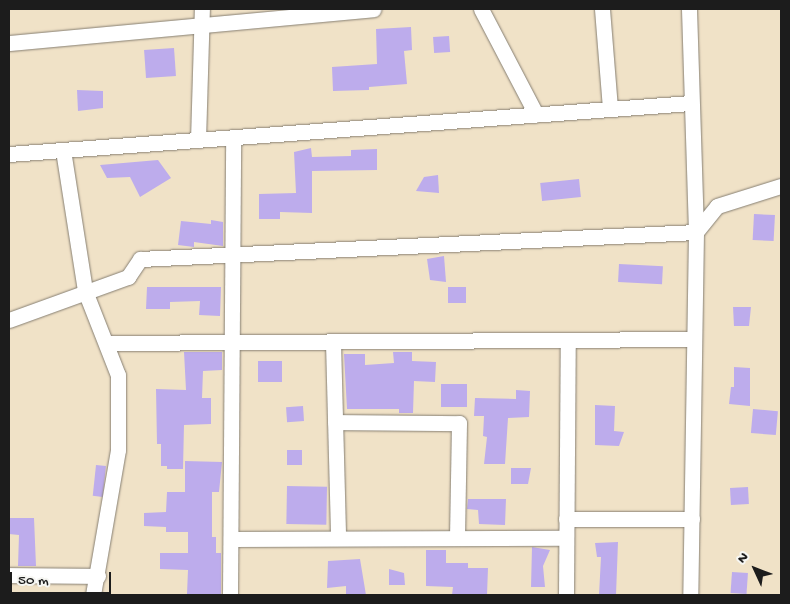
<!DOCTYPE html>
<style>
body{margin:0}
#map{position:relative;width:790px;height:604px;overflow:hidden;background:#f0e2c7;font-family:"Gochi Hand",sans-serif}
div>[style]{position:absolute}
.building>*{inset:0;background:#bdacec;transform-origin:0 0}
.roads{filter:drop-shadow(0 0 1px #867f72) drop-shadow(0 0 1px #867f72)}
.street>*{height:15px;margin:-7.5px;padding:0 7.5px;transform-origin:7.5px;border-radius:7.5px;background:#fff}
span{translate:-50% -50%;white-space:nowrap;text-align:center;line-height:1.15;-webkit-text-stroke:4px #f6f6f2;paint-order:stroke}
.frame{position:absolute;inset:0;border:10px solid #1c1c1c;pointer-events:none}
.north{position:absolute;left:730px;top:544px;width:50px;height:50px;-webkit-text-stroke:4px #f6f6f2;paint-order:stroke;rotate:313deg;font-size:14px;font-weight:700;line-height:20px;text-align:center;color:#1c1c1c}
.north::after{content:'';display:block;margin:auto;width:18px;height:22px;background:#1c1c1c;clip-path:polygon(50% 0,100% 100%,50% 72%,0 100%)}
.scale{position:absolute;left:10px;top:572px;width:101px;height:22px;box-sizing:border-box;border:2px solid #1c1c1c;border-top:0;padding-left:6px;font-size:15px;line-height:18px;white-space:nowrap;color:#1c1c1c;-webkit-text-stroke:4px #f6f6f2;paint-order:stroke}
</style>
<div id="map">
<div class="building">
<i style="clip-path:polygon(411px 27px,412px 50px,404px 51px,407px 84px,369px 87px,369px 90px,333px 91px,332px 67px,377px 64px,376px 29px)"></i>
<i style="left:449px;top:36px;width:16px;height:16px;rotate:86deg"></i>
<i style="left:174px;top:48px;width:28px;height:30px;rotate:86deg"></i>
<i style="clip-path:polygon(77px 90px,103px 91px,103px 108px,78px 111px)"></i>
<i style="clip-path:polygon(311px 148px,312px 157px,351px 156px,351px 150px,377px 149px,377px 170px,312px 171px,312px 213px,280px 212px,280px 219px,259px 219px,259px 194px,296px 193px,294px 152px)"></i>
<i style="clip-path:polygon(158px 160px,171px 178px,140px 197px,130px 177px,107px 178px,100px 165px)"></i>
<i style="clip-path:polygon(438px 175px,439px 193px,416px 191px,424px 177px)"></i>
<i style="left:579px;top:179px;width:18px;height:39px;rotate:84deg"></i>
<i style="left:754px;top:214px;width:21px;height:26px;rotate:3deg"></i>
<i style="clip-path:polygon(211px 220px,223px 222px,223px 246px,194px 242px,194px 247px,178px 245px,181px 221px,211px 224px)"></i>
<i style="clip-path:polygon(444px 256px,446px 282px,430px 280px,427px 259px)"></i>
<i style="left:619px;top:264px;width:44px;height:18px;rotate:3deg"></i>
<i style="clip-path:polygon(147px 287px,221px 287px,220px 316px,199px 315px,200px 301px,170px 302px,170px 309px,146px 309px)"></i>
<i style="left:448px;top:287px;width:18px;height:16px"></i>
<i style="clip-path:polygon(733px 307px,751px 307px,749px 326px,734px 326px)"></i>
<i style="clip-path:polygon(184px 352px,222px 352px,222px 370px,203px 371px,202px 398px,211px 398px,211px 424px,184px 425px,183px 469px,167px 469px,167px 466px,161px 466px,161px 444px,157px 444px,156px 389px,186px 390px)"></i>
<i style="clip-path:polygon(393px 352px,412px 352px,412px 361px,436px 362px,435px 382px,414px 381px,413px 413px,399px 413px,399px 409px,347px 409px,344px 354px,365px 354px,365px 365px,394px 363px)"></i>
<i style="left:258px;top:361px;width:24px;height:21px"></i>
<i style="clip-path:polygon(734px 367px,750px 368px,750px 406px,729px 404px,731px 387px,734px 387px)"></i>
<i style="left:467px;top:384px;width:23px;height:26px;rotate:90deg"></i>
<i style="clip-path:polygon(516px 390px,530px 391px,529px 417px,508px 418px,505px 464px,484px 464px,487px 437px,483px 436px,484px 416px,474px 416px,475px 398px,516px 399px)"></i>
<i style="clip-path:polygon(595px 405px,615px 406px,614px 431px,624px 432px,619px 446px,595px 445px)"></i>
<i style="left:303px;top:406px;width:15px;height:17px;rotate:86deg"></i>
<i style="left:753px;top:409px;width:25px;height:24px;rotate:5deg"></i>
<i style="left:287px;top:450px;width:15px;height:15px"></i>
<i style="clip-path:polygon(185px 461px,222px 462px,219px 492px,212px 492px,212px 537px,216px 537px,216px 553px,221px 553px,221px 594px,187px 594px,188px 570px,160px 569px,160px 553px,188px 553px,188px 532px,166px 532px,166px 527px,144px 526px,144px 513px,166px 512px,167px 492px,185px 492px)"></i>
<i style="left:96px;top:465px;width:10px;height:31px;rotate:6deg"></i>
<i style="clip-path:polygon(511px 468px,531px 468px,528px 484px,511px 484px)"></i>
<i style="left:287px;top:486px;width:40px;height:38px;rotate:1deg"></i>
<i style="left:748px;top:487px;width:17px;height:18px;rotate:87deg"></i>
<i style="clip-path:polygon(468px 499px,506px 499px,505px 525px,479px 524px,478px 510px,467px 509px)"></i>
<i style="clip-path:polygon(9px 518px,34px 518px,36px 566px,18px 566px,19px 535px,9px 534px)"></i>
<i style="clip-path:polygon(618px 542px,616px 595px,599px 595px,601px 557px,597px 557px,595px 543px)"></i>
<i style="clip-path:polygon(532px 547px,550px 550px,543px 566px,545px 587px,531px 587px)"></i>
<i style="clip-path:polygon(426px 550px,446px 550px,446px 563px,468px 563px,468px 568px,488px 568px,487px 595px,452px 595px,453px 587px,426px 586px)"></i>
<i style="clip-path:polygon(360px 559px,366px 595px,346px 595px,346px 586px,327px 588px,328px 561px)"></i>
<i style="clip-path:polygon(389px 569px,404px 573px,405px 585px,389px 585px)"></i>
<i style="left:732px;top:572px;width:16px;height:21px;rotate:4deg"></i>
</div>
<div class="roads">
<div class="street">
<i style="left:481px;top:9px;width:119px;rotate:62.4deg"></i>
<i style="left:602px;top:9px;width:100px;rotate:85.4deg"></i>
<i style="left:689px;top:9px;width:223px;rotate:88.2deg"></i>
<i style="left:696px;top:232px;width:363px;rotate:90.9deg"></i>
<i style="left:9px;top:43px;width:366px;rotate:-5.3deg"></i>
<i style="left:198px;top:140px;width:131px;rotate:-88.3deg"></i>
<i style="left:63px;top:150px;width:143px;rotate:81.1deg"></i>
<i style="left:85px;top:291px;width:90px;rotate:68.6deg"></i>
<i style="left:118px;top:375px;width:75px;rotate:90deg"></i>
<i style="left:118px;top:450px;width:147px;rotate:99.8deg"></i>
<i style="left:9px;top:154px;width:683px;rotate:-4.28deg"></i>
<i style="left:9px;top:320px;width:127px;rotate:-19.9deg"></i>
<i style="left:128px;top:277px;width:22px;rotate:-56deg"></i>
<i style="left:140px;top:259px;width:557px;rotate:-2.78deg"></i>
<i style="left:696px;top:232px;width:33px;rotate:-51deg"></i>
<i style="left:717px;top:206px;width:67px;rotate:-17.4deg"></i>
<i style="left:333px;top:342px;width:196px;rotate:88.5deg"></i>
<i style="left:107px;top:343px;width:587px;rotate:-0.39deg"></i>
<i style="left:335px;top:422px;width:124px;rotate:0.5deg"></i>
<i style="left:459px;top:423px;width:115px;rotate:91deg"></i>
<i style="left:566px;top:519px;width:126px"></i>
<i style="left:231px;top:539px;width:335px;rotate:-0.2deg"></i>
<i style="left:9px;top:575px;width:89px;rotate:0.6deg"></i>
<i style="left:230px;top:595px;width:458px;rotate:-89.6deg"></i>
<i style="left:566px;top:595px;width:255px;rotate:-89.6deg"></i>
</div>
</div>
<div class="frame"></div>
<div class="north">N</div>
<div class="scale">50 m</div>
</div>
